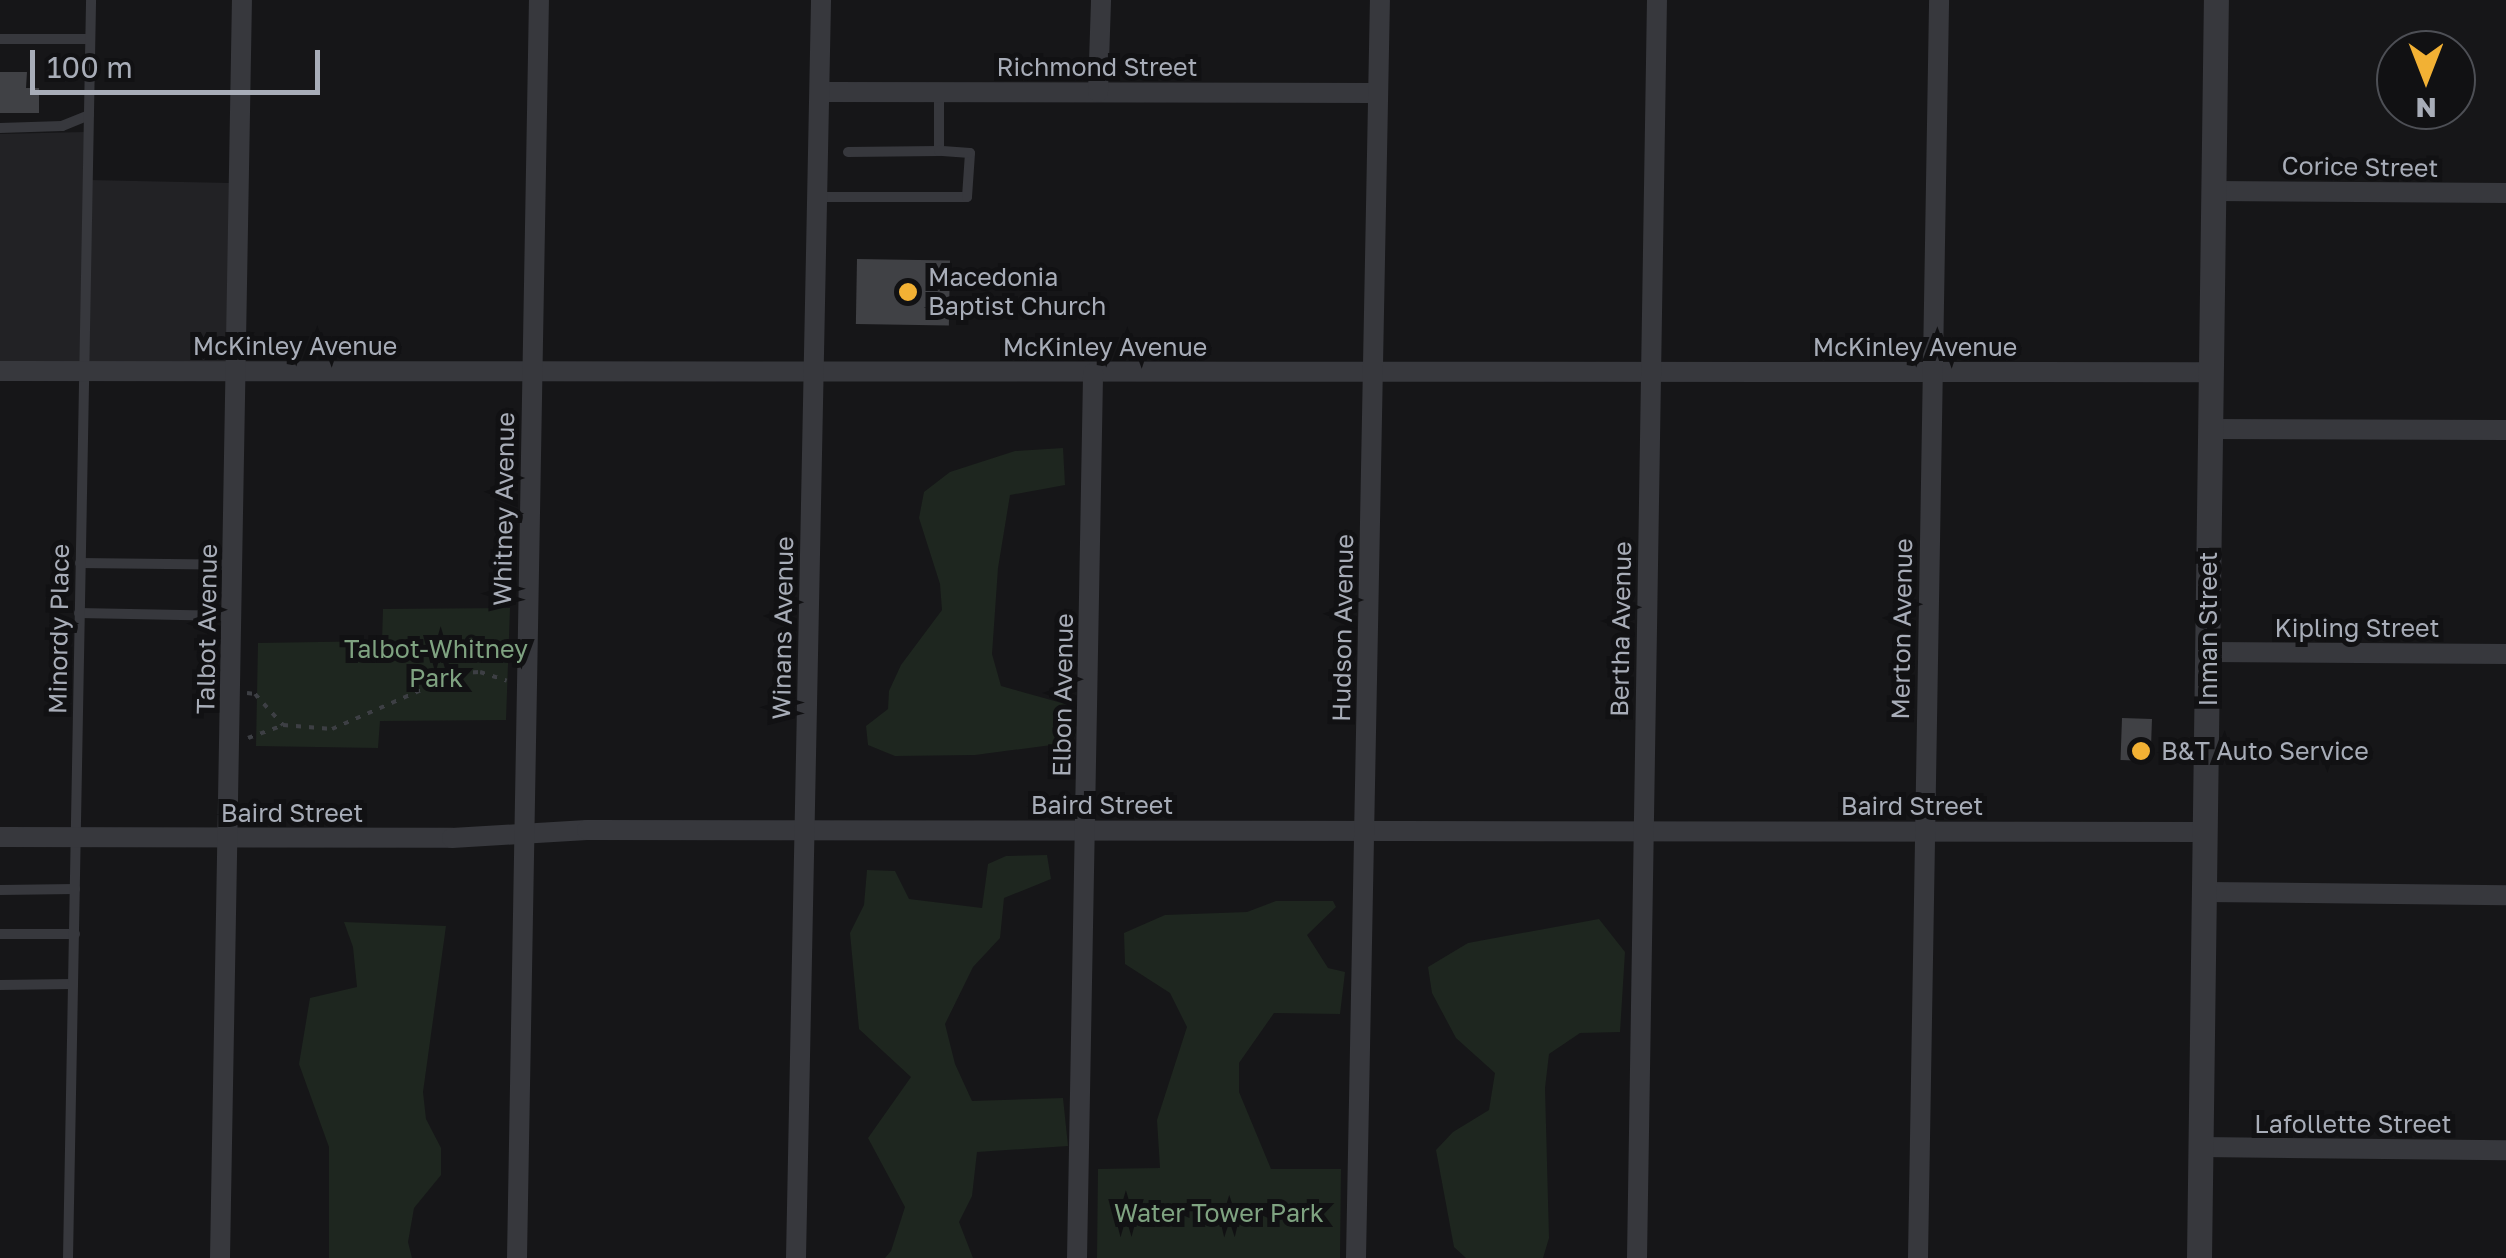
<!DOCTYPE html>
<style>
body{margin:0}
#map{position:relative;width:2506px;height:1258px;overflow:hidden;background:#161618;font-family:"Golos Text",sans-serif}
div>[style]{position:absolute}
.built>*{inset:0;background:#222225}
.green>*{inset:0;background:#1e261f}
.building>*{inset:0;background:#404145;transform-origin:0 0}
.path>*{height:4px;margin-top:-2px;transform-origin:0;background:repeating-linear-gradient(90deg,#3d3f44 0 5px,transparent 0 13px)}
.service>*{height:10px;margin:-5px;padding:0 5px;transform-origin:5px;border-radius:5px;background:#37383d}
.minor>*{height:20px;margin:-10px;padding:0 10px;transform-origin:10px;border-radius:10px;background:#37383d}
.tertiary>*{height:25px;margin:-12.5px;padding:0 12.5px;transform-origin:12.5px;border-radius:12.5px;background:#37383d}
.dots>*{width:28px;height:28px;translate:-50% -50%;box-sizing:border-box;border:5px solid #111113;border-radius:50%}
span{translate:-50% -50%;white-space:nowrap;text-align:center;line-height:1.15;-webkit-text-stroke:10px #111113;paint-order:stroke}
.street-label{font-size:25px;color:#a8adb8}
.poi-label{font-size:25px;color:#a8adb8}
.left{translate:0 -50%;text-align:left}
.park-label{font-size:25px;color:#7fa381}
.north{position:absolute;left:2376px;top:30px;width:100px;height:100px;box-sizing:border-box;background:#111113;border:2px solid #4d4f55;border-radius:50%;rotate:180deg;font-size:28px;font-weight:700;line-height:40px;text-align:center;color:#a8adb8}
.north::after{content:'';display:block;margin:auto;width:35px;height:45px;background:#f2b134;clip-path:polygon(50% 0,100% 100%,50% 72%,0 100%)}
.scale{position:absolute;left:30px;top:50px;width:290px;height:45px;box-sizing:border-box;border:5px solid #a8adb8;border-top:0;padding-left:12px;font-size:30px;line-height:35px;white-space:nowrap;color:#a8adb8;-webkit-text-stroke:8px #111113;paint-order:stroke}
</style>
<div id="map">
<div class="built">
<i style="clip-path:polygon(85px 132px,88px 180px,230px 183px,230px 367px,0 366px,0 134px)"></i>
</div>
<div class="green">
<i style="clip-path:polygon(1063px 448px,1065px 485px,1010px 495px,998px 568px,992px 654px,1001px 686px,1069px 705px,1076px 735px,1059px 744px,975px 755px,895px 756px,868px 745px,866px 726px,888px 709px,889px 691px,901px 665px,942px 610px,940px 584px,919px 518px,924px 492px,950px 472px,1015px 451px)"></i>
<i style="clip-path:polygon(510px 608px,506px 720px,380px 721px,378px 748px,256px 746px,258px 643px,382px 641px,383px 609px)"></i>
<i style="clip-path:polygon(1047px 855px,1051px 879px,1004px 898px,1000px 938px,973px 967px,945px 1024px,955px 1064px,972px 1101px,1063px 1098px,1068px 1146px,977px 1152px,972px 1196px,959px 1222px,973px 1258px,885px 1258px,891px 1251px,905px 1207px,868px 1138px,911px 1077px,859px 1029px,850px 933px,864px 905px,867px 870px,895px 871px,909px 899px,982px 908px,988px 864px,1006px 856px)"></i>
<i style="clip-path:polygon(1276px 901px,1333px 901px,1336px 907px,1307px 935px,1328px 968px,1345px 972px,1340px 1014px,1274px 1013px,1239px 1063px,1239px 1092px,1271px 1169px,1341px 1169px,1340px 1258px,1097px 1258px,1098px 1169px,1160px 1168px,1157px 1120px,1187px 1027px,1170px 993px,1125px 964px,1124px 933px,1165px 915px,1247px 912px)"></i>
<i style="clip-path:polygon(1599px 919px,1625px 952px,1620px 1032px,1580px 1033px,1549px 1054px,1545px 1088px,1549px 1238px,1543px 1258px,1466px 1258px,1454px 1247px,1436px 1150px,1453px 1132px,1489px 1110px,1495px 1073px,1456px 1038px,1432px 993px,1428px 967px,1468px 943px)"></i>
<i style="clip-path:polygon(344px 922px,446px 926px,423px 1092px,426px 1119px,441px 1148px,441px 1175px,414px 1208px,408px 1242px,412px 1258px,329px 1258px,329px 1147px,299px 1064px,310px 998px,357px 987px,353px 947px)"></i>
</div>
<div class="building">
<i style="clip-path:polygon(0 72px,27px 72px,26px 88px,39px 88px,39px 113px,0 113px)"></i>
<i style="left:857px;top:259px;width:93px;height:65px;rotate:1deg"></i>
<i style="left:2122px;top:718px;width:30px;height:42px;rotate:2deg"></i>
</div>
<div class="path">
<i style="left:247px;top:693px;width:8px;rotate:7deg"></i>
<i style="left:255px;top:694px;width:42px;rotate:47.9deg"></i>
<i style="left:248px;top:738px;width:37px;rotate:-20deg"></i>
<i style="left:283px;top:725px;width:49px;rotate:4.7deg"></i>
<i style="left:332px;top:729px;width:140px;rotate:-23.6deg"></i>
<i style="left:460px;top:673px;width:20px;rotate:-3deg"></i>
<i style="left:480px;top:672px;width:28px;rotate:18deg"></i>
</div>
<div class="service">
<i style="left:0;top:39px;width:90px"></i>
<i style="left:0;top:128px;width:62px;rotate:-1.8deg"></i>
<i style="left:62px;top:126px;width:29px;rotate:-22deg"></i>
<i style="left:848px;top:152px;width:91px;rotate:-0.6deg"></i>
<i style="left:939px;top:151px;width:58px;rotate:-90deg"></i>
<i style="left:817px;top:197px;width:150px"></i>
<i style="left:967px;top:197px;width:44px;rotate:-86.1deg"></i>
<i style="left:970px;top:153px;width:31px;rotate:-176deg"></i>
<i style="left:80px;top:563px;width:153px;rotate:0.7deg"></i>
<i style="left:79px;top:613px;width:153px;rotate:1.1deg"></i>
<i style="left:0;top:890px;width:75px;rotate:-0.8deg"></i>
<i style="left:0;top:934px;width:75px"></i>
<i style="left:0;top:985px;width:73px;rotate:-0.8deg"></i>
<i style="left:68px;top:1258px;width:1258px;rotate:-88.95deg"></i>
</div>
<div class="minor">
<i style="left:820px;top:92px;width:555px;rotate:0.1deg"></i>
<i style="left:1098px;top:92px;width:92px;rotate:-88.1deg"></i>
<i style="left:2213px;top:191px;width:293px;rotate:0.4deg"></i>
<i style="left:0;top:371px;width:2210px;rotate:0.03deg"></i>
<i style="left:2210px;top:429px;width:296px;rotate:0.2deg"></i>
<i style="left:2209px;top:652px;width:297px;rotate:0.4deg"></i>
<i style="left:0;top:837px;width:452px;rotate:0.1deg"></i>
<i style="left:452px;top:838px;width:135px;rotate:-3.4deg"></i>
<i style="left:587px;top:830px;width:1617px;rotate:0.07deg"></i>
<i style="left:2205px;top:892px;width:301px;rotate:0.6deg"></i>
<i style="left:2201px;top:1147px;width:305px;rotate:0.6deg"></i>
<i style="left:220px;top:1258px;width:1258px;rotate:-89deg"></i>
<i style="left:517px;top:1258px;width:1258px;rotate:-89deg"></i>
<i style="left:796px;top:1258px;width:1258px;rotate:-88.86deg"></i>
<i style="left:1077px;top:1258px;width:885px;rotate:-88.96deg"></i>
<i style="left:1356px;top:1258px;width:1258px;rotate:-88.91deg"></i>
<i style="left:1637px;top:1258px;width:1258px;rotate:-89.09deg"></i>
<i style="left:1918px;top:1258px;width:1258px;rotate:-89.04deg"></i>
</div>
<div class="tertiary">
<i style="left:2199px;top:1258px;width:1258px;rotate:-89.23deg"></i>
</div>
<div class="dots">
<i style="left:908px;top:292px;background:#f2b134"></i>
<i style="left:2141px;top:751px;background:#f2b134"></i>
</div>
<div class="street-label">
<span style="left:1097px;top:67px">Richmond Street</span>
<span style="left:2360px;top:167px;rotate:1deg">Corice Street</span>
<span style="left:295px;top:346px">McKinley Avenue</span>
<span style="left:1105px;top:347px">McKinley Avenue</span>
<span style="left:1915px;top:347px">McKinley Avenue</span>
<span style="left:504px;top:509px;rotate:-89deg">Whitney Avenue</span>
<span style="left:783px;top:628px;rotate:-89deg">Winans Avenue</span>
<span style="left:1343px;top:628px;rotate:-89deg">Hudson Avenue</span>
<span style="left:2357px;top:628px">Kipling Street</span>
<span style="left:59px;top:629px;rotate:-89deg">Minordy Place</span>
<span style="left:207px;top:629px;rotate:-89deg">Talbot Avenue</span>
<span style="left:1621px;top:629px;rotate:-89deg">Bertha Avenue</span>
<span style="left:1902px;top:629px;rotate:-89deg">Merton Avenue</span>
<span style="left:2208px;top:629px;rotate:-90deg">Inman Street</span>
<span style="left:1063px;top:695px;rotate:-89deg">Elbon Avenue</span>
<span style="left:1102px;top:805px">Baird Street</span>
<span style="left:1912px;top:806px">Baird Street</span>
<span style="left:292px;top:813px">Baird Street</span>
<span style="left:2353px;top:1124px">Lafollette Street</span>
</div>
<div class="poi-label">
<span class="left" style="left:928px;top:292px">Macedonia<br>Baptist Church</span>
<span class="left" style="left:2161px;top:751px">B&amp;T Auto Service</span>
</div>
<div class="park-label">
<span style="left:436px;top:664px">Talbot-Whitney<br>Park</span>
<span style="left:1219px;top:1213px">Water Tower Park</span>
</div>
<div class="north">N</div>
<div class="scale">100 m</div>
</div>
